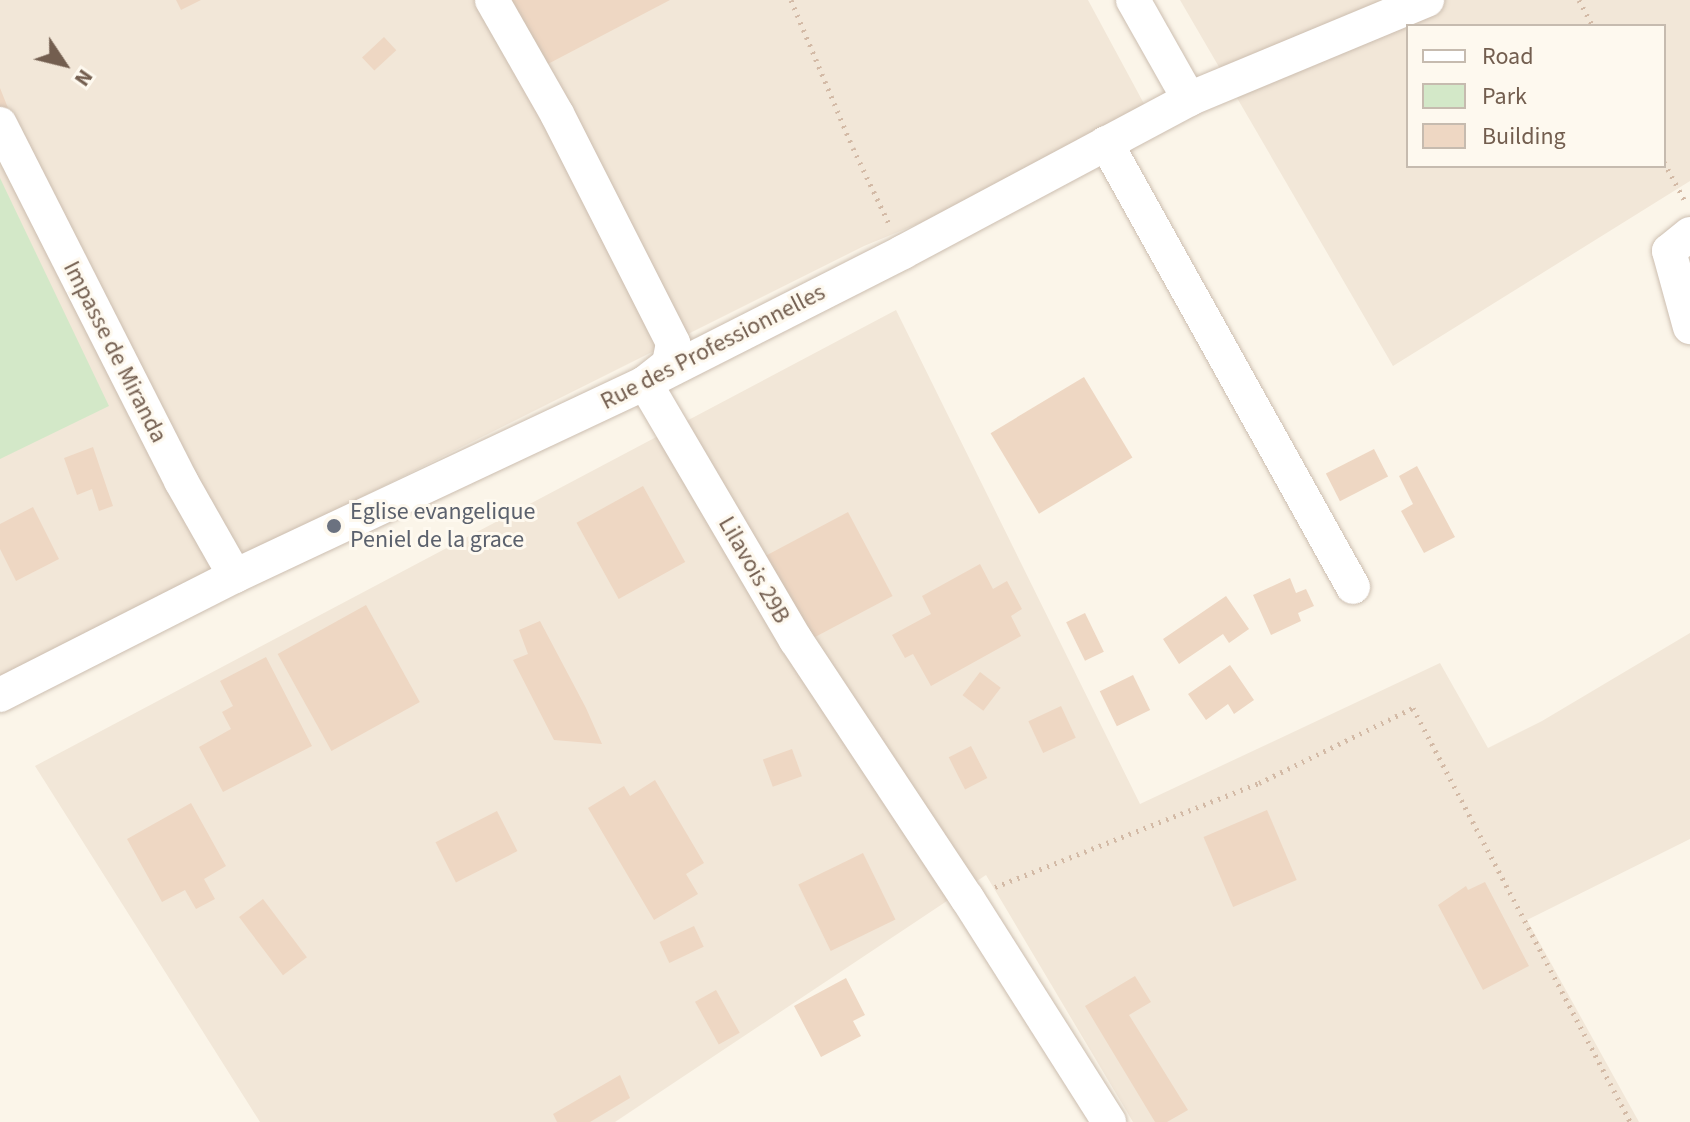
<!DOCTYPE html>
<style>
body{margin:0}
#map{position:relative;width:1690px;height:1122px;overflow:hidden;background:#fbf5e9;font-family:"Source Sans 3",sans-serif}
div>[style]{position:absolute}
.residential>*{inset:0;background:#f2e7d8}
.green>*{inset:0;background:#d3e8c8}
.building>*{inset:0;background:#eed7c3;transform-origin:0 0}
.path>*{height:5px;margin-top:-2.5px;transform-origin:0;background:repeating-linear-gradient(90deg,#d3baa6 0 2px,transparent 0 8px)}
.roads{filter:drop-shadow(0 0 2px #ccbeb0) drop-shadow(0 0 2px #ccbeb0)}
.street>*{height:34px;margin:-17px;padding:0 17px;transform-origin:17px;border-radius:17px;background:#fff}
.dots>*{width:22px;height:22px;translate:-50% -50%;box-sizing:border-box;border:4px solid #fef9ef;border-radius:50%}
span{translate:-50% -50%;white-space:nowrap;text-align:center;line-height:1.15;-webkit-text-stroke:6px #fef9ef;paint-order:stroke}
.street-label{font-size:24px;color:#735e4f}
.worship-label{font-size:24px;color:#5b616d}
.left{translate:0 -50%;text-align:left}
.legend{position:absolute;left:1406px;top:24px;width:260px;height:144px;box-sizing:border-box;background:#fef9ef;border:2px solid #c6bbaf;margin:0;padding:10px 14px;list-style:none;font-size:24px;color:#735e4f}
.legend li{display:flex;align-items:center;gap:16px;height:40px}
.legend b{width:40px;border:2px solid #c6bbaf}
.north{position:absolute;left:24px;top:24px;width:80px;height:80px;-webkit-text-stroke:6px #fef9ef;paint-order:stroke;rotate:125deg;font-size:22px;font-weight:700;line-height:32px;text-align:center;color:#735e4f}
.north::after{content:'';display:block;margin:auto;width:28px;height:36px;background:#735e4f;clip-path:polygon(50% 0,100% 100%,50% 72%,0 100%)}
</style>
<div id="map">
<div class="residential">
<i style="clip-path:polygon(0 0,1088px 0,1156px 126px,864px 246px,0 678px)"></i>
<i style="clip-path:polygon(evenodd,1180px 0,1690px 0,1690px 181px,1393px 366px,1180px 0,1408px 26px,1664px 26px,1664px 166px,1408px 166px,1408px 26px)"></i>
<i style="clip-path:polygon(896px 310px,1140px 804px,1440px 663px,1488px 748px,1542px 721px,1690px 633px,1690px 839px,1527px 920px,1639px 1122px,1133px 1122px,986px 875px,615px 1122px,260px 1122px,35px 766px)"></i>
</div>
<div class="green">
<i style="clip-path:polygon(0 178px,109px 406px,0 459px)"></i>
</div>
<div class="building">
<i style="clip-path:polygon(176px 0,201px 0,181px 10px)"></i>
<i style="clip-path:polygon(508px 0,670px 0,544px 66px)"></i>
<i style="left:384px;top:37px;width:18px;height:30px;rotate:47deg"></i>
<i style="clip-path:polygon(0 88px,8px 108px,0 111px)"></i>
<i style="left:1084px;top:377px;width:94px;height:109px;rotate:59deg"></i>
<i style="clip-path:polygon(93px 447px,113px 506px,99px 511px,92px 489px,77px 495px,64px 458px)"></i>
<i style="left:1374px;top:449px;width:31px;height:54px;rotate:63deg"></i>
<i style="clip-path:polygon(1417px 466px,1455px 537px,1424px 553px,1401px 511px,1413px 504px,1399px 476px)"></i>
<i style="left:643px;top:486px;width:87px;height:76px;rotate:61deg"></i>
<i style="clip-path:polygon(33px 507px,59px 559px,16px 581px,0 549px,0 524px)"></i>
<i style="left:848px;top:512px;width:95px;height:99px;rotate:62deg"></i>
<i style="clip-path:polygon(980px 564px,993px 589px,1007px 581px,1022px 609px,1011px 616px,1021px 636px,931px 686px,913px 654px,905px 658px,892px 635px,931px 614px,922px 596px)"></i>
<i style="clip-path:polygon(1290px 578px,1296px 593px,1306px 589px,1314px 606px,1298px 613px,1301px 621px,1271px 635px,1253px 595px)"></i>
<i style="clip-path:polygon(1226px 596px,1249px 629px,1229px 643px,1223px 634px,1179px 664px,1163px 639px)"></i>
<i style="left:366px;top:605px;width:111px;height:101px;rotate:61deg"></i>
<i style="left:1085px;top:613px;width:43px;height:21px;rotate:64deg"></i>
<i style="clip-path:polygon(540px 621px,586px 708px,602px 744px,554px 740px,513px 660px,528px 654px,519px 630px)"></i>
<i style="clip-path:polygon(266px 657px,312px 746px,223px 792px,199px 747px,231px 729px,222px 712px,233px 706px,220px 681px)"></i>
<i style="clip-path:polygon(1230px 665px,1254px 700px,1234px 714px,1228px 704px,1206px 720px,1188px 694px)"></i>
<i style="left:980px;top:672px;width:26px;height:29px;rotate:37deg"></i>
<i style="left:1133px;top:675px;width:39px;height:37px;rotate:64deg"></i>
<i style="left:1061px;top:706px;width:35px;height:36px;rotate:65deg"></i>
<i style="left:971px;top:746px;width:36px;height:25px;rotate:63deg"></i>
<i style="left:792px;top:749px;width:29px;height:31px;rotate:70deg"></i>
<i style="clip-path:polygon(655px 780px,704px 863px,686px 874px,698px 894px,654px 920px,588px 808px,624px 786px,630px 796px)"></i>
<i style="clip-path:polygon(191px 803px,226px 866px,204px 879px,215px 899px,196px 909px,185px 890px,162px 902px,127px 839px)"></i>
<i style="left:1267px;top:810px;width:76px;height:69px;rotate:67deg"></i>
<i style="left:497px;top:811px;width:45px;height:69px;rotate:63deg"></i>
<i style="left:863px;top:853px;width:74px;height:72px;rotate:64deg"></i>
<i style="clip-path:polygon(1485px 882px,1529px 966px,1483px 990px,1438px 905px,1466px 886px,1468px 890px)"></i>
<i style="left:263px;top:899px;width:73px;height:30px;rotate:53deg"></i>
<i style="left:694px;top:926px;width:23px;height:38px;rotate:65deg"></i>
<i style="clip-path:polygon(1135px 976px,1151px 1002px,1129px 1015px,1188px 1110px,1167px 1122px,1155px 1122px,1085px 1006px)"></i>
<i style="clip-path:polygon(846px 978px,865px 1015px,853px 1021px,861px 1036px,821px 1057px,794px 1006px)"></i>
<i style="left:716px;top:990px;width:49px;height:24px;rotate:61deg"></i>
<i style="clip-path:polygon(620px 1075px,630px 1098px,590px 1122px,557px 1122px,553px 1114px)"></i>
</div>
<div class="path">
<i style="left:791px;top:0;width:160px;rotate:67.3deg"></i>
<i style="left:853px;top:148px;width:86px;rotate:64.6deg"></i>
<i style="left:1579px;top:0;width:30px;rotate:62deg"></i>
<i style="left:1664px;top:162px;width:47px;rotate:61.8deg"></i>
<i style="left:995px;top:887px;width:284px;rotate:-21.5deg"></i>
<i style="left:1259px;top:783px;width:171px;rotate:-26deg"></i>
<i style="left:1413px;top:708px;width:467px;rotate:62.3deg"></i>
</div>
<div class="roads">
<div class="street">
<i style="left:492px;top:0;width:131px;rotate:60.3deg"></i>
<i style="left:557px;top:114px;width:257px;rotate:63.1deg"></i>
<i style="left:673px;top:343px;width:21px;rotate:101deg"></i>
<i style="left:669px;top:364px;width:31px;rotate:142deg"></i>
<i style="left:645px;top:383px;width:298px;rotate:59.6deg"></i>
<i style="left:796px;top:640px;width:310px;rotate:56.5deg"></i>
<i style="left:967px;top:898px;width:265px;rotate:57.6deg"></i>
<i style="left:1133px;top:0;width:114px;rotate:60.5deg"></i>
<i style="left:0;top:124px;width:400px;rotate:63.1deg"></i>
<i style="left:181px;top:481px;width:109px;rotate:60.4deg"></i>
<i style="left:1106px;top:143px;width:508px;rotate:60.91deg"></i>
<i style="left:1690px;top:234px;width:27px;rotate:141deg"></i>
<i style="left:1669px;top:251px;width:79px;rotate:74.6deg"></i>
<i style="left:0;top:695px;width:263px;rotate:-26.9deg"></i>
<i style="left:235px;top:576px;width:453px;rotate:-25.2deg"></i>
<i style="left:645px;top:383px;width:289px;rotate:-26.9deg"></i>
<i style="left:903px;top:252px;width:324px;rotate:-28.1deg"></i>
<i style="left:1189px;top:99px;width:258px;rotate:-22.6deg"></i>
</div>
</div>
<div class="dots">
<i style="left:334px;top:526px;background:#6b7280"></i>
</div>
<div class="street-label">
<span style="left:713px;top:347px;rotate:-27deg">Rue des Professionnelles</span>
<span style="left:115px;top:352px;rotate:63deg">Impasse de Miranda</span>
<span style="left:754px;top:570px;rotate:60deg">Lilavois 29B</span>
</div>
<div class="worship-label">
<span class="left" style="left:350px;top:526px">Eglise evangelique<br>Peniel de la grace</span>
</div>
<ul class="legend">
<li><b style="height:10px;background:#fff"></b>Road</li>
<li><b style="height:22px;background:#d3e8c8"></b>Park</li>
<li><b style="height:22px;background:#eed7c3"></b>Building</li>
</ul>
<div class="north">N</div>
</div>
